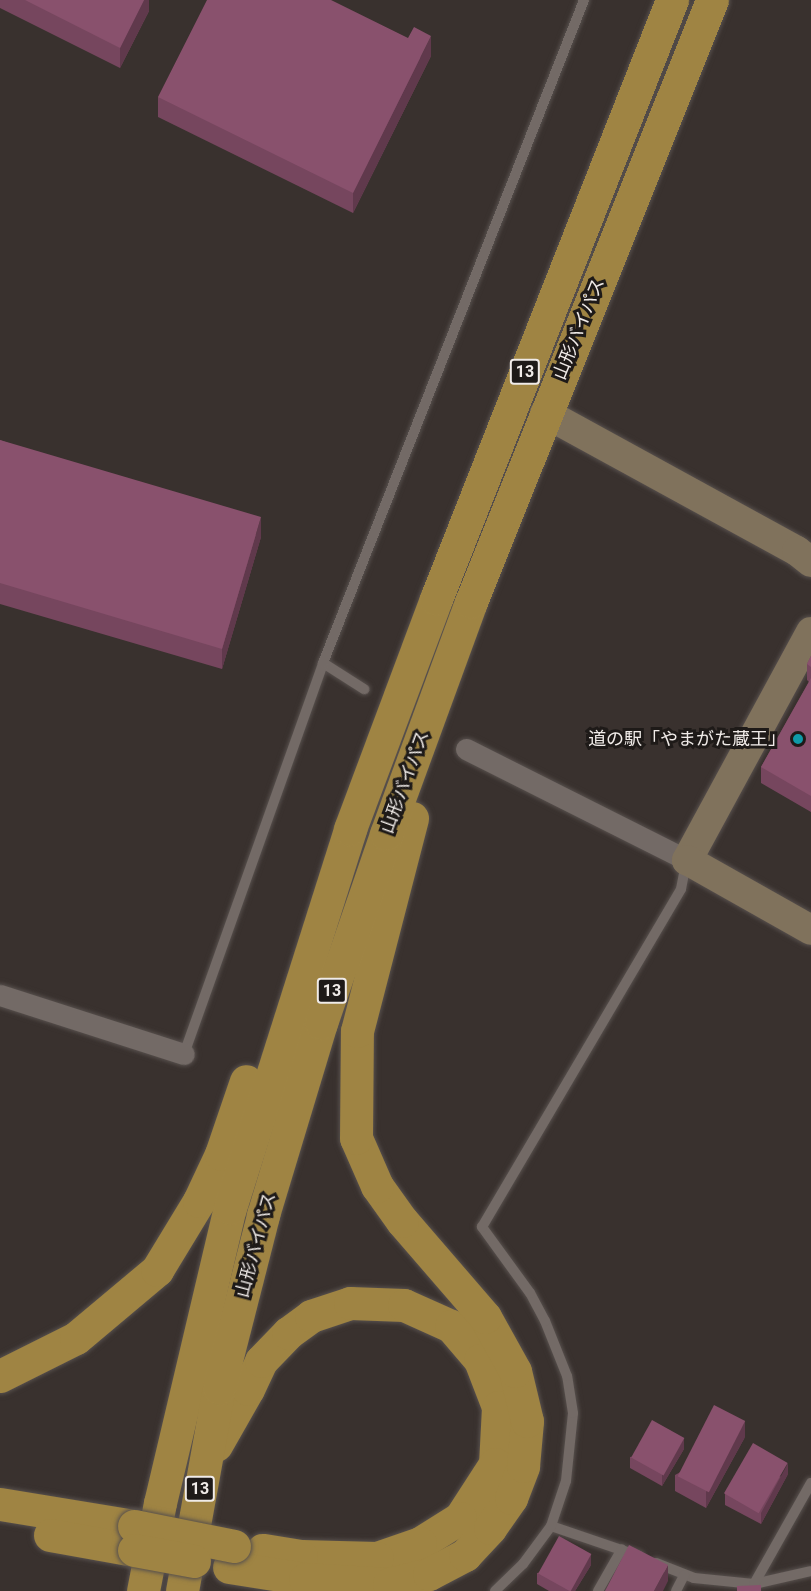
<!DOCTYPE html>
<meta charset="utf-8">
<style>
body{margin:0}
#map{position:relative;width:811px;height:1591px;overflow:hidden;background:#39312e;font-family:Roboto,"Noto Sans JP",sans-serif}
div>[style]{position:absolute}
.roads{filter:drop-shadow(0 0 2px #57504d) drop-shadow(0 0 2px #57504d)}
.lane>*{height:10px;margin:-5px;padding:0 5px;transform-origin:5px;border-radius:5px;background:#736a66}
.street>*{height:21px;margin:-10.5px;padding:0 10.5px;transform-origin:10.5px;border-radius:10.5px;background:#736a66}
.secondary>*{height:30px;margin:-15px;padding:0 15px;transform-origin:15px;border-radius:15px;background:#80725c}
.highway>*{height:33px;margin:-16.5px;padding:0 16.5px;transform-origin:16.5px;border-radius:16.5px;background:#9f8443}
.bridges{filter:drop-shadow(0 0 2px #57504d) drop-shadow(0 0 2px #57504d)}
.highway-bridge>*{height:33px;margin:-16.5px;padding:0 16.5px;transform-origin:16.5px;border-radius:16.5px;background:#9f8443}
.wall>*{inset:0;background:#76465e}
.shaded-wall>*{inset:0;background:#60394c}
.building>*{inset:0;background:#89516d;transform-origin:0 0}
.dots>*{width:16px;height:16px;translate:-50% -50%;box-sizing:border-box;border:3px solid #1e1a18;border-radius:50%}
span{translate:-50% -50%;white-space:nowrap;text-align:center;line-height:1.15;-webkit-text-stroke:6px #1e1a18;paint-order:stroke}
.shield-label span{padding:2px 4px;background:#1e1a18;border:2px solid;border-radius:4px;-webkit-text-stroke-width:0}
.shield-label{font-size:16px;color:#f0ebe8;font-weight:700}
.street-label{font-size:18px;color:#f0ebe8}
.poi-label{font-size:18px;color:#f0ebe8}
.right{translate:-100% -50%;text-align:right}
</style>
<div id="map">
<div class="roads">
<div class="lane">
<i style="left:323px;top:663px;width:49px;rotate:32.4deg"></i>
<i style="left:184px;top:1054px;width:415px;rotate:-70.4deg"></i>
<i style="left:323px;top:663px;width:713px;rotate:-68.51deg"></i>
<i style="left:551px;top:1526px;width:93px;rotate:18.8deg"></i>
<i style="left:656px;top:1563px;width:41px;rotate:21.5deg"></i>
<i style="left:694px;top:1578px;width:60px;rotate:5.7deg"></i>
<i style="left:754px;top:1584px;width:58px;rotate:-12.8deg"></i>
<i style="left:754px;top:1584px;width:116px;rotate:-60.6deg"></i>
<i style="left:495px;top:1591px;width:39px;rotate:-44deg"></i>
<i style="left:523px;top:1564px;width:47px;rotate:-53.6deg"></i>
<i style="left:551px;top:1526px;width:47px;rotate:-71.6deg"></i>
<i style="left:566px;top:1481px;width:68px;rotate:-84.1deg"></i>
<i style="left:573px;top:1413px;width:37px;rotate:-99deg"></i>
<i style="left:567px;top:1376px;width:59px;rotate:-111.8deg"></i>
<i style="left:545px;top:1321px;width:32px;rotate:-118deg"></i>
<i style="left:530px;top:1293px;width:82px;rotate:-126deg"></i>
<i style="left:482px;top:1227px;width:392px;rotate:-59.5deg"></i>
<i style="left:681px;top:889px;width:26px;rotate:-79deg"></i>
<i style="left:598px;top:1591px;width:48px;rotate:-60.3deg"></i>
<i style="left:676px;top:1591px;width:18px;rotate:-63deg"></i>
</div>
<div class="street">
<i style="left:466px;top:749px;width:247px;rotate:26.7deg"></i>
<i style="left:0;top:995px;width:193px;rotate:17.8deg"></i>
</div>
<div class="secondary">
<i style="left:545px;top:413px;width:287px;rotate:28.7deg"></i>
<i style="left:797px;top:551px;width:18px;rotate:38deg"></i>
<i style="left:811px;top:632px;width:260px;rotate:118.5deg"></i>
<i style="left:687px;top:860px;width:142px;rotate:29.4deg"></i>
</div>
<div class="highway">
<i style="left:0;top:1376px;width:85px;rotate:-26.6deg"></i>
<i style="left:76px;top:1338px;width:106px;rotate:-40deg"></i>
<i style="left:157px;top:1270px;width:81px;rotate:-58.7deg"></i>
<i style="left:199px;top:1201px;width:52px;rotate:-64.9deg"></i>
<i style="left:221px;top:1154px;width:77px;rotate:-71.1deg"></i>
<i style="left:216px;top:1445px;width:64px;rotate:-60.3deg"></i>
<i style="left:248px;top:1389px;width:31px;rotate:-65deg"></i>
<i style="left:261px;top:1361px;width:39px;rotate:-46deg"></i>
<i style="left:288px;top:1333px;width:29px;rotate:-36deg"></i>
<i style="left:311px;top:1316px;width:41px;rotate:-18.4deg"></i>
<i style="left:350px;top:1303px;width:54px;rotate:2.1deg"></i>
<i style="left:404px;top:1305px;width:51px;rotate:24.1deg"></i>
<i style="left:451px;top:1326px;width:45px;rotate:49.5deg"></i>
<i style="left:480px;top:1360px;width:50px;rotate:69deg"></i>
<i style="left:498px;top:1407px;width:57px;rotate:93deg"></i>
<i style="left:495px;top:1464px;width:64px;rotate:122.9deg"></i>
<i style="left:460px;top:1518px;width:47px;rotate:148deg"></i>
<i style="left:420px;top:1543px;width:46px;rotate:160.8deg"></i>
<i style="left:377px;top:1558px;width:76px;rotate:-178.5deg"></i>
<i style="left:301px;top:1556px;width:39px;rotate:-171deg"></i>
<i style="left:0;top:1504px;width:136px;rotate:9.3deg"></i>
<i style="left:50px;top:1535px;width:85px;rotate:10.1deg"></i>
<i style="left:229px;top:1567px;width:77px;rotate:9deg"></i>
<i style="left:305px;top:1579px;width:84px;rotate:3.4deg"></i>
<i style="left:389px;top:1584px;width:41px;rotate:-14deg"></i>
<i style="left:429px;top:1574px;width:41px;rotate:-27.8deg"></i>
<i style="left:465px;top:1555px;width:37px;rotate:-47deg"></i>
<i style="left:490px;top:1528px;width:37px;rotate:-55deg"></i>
<i style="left:511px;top:1498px;width:34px;rotate:-69deg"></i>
<i style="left:523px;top:1466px;width:45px;rotate:-84.9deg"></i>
<i style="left:527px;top:1421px;width:51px;rotate:-103.5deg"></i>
<i style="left:515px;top:1371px;width:62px;rotate:-119.1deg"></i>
<i style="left:485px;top:1317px;width:127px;rotate:-130.8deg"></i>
<i style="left:402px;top:1221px;width:43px;rotate:-125.5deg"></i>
<i style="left:377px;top:1186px;width:52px;rotate:-113.6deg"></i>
<i style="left:356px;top:1138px;width:107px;rotate:-89.5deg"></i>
<i style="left:357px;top:1031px;width:220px;rotate:-75.5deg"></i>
<i style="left:143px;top:1591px;width:90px;rotate:-79.1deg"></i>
<i style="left:160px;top:1503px;width:303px;rotate:-76.7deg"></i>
<i style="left:230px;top:1208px;width:398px;rotate:-72.4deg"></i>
<i style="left:350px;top:829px;width:246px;rotate:-69.5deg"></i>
<i style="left:436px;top:599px;width:644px;rotate:-68.5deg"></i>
<i style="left:182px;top:1591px;width:206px;rotate:-79.7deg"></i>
<i style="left:219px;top:1388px;width:179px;rotate:-75.7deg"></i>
<i style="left:263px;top:1215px;width:201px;rotate:-73.2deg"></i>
<i style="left:321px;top:1023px;width:200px;rotate:-71deg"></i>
<i style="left:386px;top:834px;width:247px;rotate:-69.9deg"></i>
<i style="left:471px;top:602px;width:648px;rotate:-68.18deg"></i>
</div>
</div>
<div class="bridges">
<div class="highway-bridge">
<i style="left:134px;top:1526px;width:102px;rotate:11.3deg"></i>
<i style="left:134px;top:1550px;width:61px;rotate:10.4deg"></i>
</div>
</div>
<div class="wall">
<i style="clip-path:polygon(0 0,149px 0,149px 11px,120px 68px,0 8px)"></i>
<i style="clip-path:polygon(431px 56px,353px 213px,158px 117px,158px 97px)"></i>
<i style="clip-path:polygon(0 440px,261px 537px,222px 669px,0 604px)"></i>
<i style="clip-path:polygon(811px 656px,811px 812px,761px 783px,761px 767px,809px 682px,807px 680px,807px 664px)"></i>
<i style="clip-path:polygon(745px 1437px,706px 1508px,675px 1491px,675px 1475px)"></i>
<i style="clip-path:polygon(684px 1449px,662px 1486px,630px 1468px,630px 1457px)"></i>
<i style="clip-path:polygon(788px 1474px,761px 1524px,725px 1505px,725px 1494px)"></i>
<i style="clip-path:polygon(591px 1565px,575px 1591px,549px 1591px,537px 1584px,537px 1573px)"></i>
</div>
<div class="shaded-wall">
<i style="clip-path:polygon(144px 0,149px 0,149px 11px,120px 68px,120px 48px)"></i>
<i style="clip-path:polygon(431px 36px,431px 56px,353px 213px,353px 193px)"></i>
<i style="clip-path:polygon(261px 517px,261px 537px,222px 669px,222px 649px)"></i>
<i style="clip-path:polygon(745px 1421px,745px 1437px,706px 1508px,706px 1492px)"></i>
<i style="clip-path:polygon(684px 1438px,684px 1449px,662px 1486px,662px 1475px)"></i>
<i style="clip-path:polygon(788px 1463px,788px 1474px,761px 1524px,761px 1513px)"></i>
<i style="clip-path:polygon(591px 1554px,591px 1565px,575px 1591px,569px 1591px)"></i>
<i style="clip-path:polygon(668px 1565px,668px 1581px,663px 1591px,654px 1591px)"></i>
</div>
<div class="building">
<i style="clip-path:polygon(25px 0,144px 0,120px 48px)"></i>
<i style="clip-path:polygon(207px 0,331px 0,408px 38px,414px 27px,431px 36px,353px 193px,158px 97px)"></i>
<i style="clip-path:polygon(0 440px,261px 517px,222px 649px,0 583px)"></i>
<i style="clip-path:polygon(811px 656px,811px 667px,807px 664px)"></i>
<i style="clip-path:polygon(811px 678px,811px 796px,761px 767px)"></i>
<i style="left:714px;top:1405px;width:35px;height:80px;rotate:27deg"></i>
<i style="left:652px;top:1420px;width:37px;height:43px;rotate:29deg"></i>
<i style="left:753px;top:1443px;width:40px;height:58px;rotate:30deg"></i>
<i style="left:559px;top:1536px;width:37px;height:43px;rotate:29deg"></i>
<i style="clip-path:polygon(629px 1545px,668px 1565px,654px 1591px,605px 1591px)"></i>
<i style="clip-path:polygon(761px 1585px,761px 1591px,737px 1591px,737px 1586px)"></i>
</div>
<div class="dots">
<i style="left:798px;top:739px;background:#0f9aa8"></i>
</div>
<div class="shield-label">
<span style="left:525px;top:372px">13</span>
<span style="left:332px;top:991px">13</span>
<span style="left:200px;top:1489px">13</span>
</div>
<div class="street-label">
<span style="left:579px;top:329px;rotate:-68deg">山形バイパス</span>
<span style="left:405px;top:782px;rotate:-70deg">山形バイパス</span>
<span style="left:256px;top:1245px;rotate:-75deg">山形バイパス</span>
</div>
<div class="poi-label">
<span class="right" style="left:786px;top:739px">道の駅「やまがた蔵王」</span>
</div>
</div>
